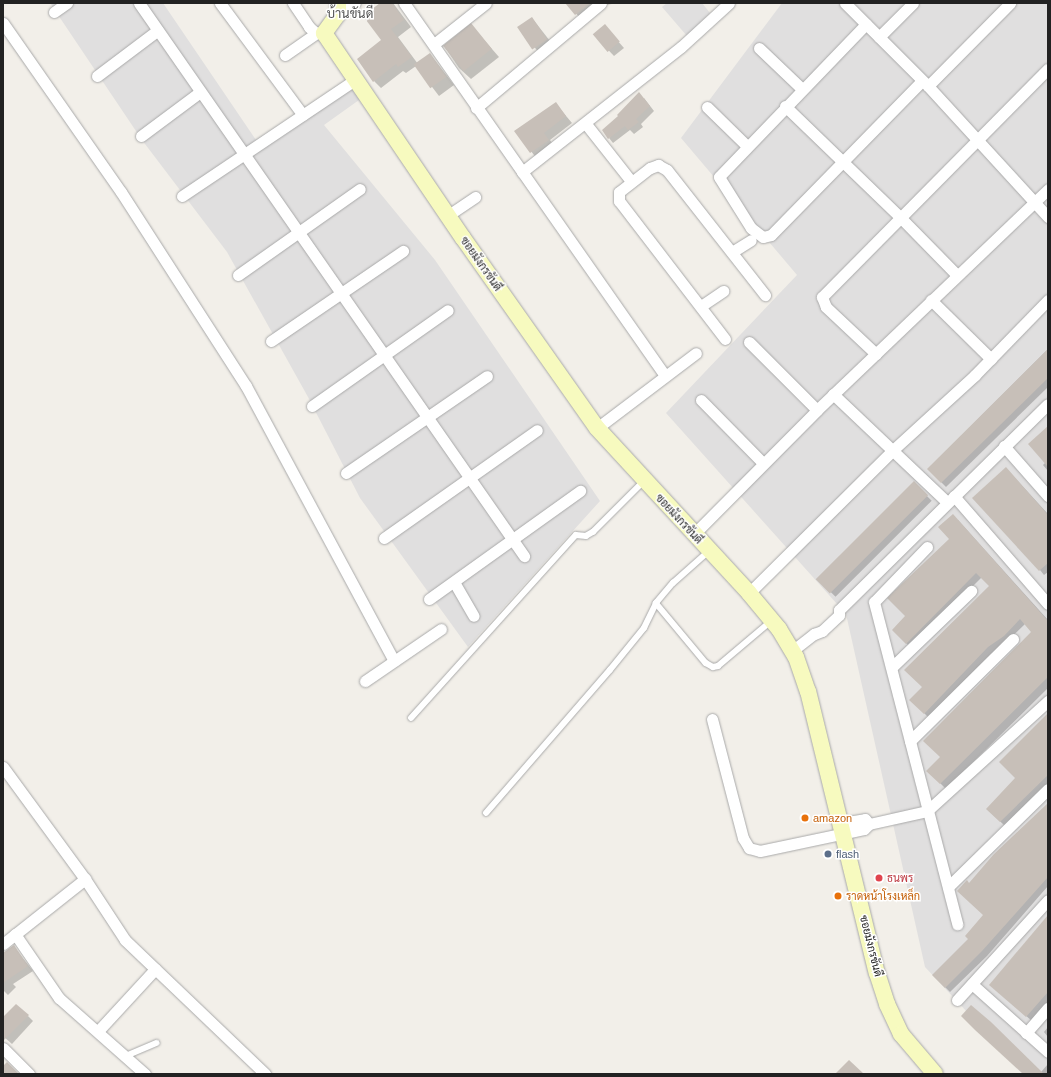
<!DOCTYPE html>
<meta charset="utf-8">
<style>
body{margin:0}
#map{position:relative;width:1051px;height:1077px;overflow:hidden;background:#f2efe9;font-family:Helvetica,Sarabun,sans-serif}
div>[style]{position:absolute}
.residential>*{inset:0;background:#e0dfdf}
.shadow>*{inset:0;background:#0003;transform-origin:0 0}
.building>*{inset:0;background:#c7bfb8;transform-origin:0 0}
.roads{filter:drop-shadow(0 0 1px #a9a9a9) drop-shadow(0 0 1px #a9a9a9)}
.lane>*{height:5.5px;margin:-2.75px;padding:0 2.75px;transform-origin:2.75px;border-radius:2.75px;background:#fff}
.street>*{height:11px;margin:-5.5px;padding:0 5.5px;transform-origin:5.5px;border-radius:5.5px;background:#fff}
.secondary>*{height:16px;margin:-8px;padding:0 8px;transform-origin:8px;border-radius:8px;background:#f7fabf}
.dots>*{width:11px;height:11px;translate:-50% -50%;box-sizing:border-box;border:2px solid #fff;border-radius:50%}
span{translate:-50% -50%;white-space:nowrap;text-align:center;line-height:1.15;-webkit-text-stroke:3px #fff;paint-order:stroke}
.street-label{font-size:11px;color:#222}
.food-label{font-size:11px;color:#c56008}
.left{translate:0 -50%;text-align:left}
.service-label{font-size:11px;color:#4e5e75}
.health-label{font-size:11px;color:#be3a42}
.quarter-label{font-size:13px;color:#555}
.frame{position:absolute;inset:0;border:4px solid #222;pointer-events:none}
</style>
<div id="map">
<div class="residential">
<i style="clip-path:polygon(50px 3px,163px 3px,256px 140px,356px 79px,366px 95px,324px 125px,435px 260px,600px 501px,468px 647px,360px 498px,308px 397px,227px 252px,142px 140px)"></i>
<i style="clip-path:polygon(667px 3px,702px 3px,710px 13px,687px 36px,662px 7px)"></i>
<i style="clip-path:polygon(782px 3px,1048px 3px,1048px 1074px,1025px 1074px,925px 967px,846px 614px,666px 413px,797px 275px,681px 138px)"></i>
</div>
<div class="shadow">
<i style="clip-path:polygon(382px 3px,393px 3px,411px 27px,398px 37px,418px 64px,430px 54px,454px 85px,439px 96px,416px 66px,406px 73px,403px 71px,381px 88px,374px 81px,382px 40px)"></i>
<i style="clip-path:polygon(566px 3px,611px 3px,612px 4px,605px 5px,584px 22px)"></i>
<i style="left:532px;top:18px;width:33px;height:16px;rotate:52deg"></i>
<i style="clip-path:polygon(471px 25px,499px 57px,471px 79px,459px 68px,444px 46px)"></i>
<i style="clip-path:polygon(609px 31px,624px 48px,614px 56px,594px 35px)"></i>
<i style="clip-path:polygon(644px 98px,654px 111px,641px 124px,643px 127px,634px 134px,630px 130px,613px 143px,609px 138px)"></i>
<i style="clip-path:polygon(556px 104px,572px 123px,550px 140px,555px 147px,538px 160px,515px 131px)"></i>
<i style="clip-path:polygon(1048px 349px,1048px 387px,946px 487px,928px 469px)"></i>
<i style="clip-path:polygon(1048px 427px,1048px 471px,1043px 465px,1045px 463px)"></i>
<i style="clip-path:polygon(1006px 468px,1048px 514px,1048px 572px,1044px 575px,1040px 570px)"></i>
<i style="left:914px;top:483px;width:25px;height:136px;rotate:45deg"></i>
<i style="clip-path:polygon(958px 520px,1048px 620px,1048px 688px,946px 789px,928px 771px,941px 757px,1033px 632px,1025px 624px,929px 718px,911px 700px,923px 687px,990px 586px,982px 577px,911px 648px,893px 630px,906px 616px,950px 539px)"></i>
<i style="clip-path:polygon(1048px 715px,1048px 784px,1005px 826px,987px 809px,1017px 778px)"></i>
<i style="clip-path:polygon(1048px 807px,1048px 886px,987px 956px,950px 992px,933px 975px,969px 939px,984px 915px,970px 884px)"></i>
<i style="clip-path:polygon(1048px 919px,1048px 1002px,1032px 1021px,995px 989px)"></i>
<i style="clip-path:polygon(14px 947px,33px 971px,13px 984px,16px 987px,8px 995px,3px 990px,3px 957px)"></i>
<i style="clip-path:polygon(28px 1016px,33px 1021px,12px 1044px,3px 1036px,3px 1019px)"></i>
<i style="clip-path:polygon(1048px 1027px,1048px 1037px,1044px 1032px)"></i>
<i style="clip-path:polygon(1048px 1064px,1048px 1074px,1024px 1074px,1041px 1072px)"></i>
</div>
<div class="building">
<i style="clip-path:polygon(380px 3px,392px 3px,404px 20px,391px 29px,412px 57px,398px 67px,396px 64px,373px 82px,357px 59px,381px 40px,363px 16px)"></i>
<i style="clip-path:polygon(565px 3px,590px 3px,575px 15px)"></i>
<i style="left:532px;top:17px;width:27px;height:18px;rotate:56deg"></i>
<i style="left:471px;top:23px;width:33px;height:36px;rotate:51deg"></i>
<i style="left:605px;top:24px;width:23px;height:16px;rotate:50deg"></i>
<i style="left:430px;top:53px;width:29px;height:20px;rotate:55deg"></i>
<i style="clip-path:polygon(639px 92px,650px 106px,636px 119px,639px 122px,628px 130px,625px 126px,608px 139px,602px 130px,618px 116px,617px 115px)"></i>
<i style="clip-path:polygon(556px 102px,566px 116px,544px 133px,549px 140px,530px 153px,514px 131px)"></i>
<i style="clip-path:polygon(1048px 349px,1048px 378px,941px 483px,927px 469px)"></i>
<i style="clip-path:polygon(1048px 426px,1048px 467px,1028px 444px)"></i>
<i style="clip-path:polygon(1006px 467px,1048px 515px,1048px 563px,1039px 571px,972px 498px)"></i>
<i style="left:914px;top:481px;width:20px;height:139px;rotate:45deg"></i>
<i style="clip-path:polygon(953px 514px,1048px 621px,1048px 677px,940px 784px,926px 771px,940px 757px,923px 741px,1031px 632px,1020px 619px,1004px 636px,988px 647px,924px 714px,909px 700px,922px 687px,904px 670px,989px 586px,976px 573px,906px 644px,892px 630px,905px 616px,887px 598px,949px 539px,938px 527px)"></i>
<i style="clip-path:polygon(1048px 713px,1048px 775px,1000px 822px,986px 809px,1015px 778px,999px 762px)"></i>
<i style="clip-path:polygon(1048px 803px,1048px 877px,982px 951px,945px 988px,932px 975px,968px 939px,965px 936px,983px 915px,957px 891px,967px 880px,969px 883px,994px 854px)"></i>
<i style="clip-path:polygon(1048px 915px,1048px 992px,1026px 1017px,989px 985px)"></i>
<i style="clip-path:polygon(14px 945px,28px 966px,3px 983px,3px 953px)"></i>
<i style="clip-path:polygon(16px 1004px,29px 1015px,3px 1041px,3px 1017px)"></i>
<i style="clip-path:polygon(971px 1005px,991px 1022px,1044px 1074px,1023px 1074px,975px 1030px,961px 1016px)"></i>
<i style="clip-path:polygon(849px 1060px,864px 1074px,835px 1074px)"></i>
<i style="clip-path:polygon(7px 1062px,19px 1074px,3px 1074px,3px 1066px)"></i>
</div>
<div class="roads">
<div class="lane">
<i style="left:656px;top:603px;width:78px;rotate:50.2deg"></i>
<i style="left:706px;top:663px;width:8px;rotate:30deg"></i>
<i style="left:713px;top:667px;width:5px;rotate:-11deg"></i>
<i style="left:718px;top:666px;width:68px;rotate:-40.2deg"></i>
<i style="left:411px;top:718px;width:246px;rotate:-48deg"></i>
<i style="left:576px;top:535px;width:10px;rotate:6deg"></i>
<i style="left:586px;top:536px;width:8px;rotate:-30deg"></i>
<i style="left:593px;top:532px;width:72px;rotate:-45deg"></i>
<i style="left:486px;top:813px;width:189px;rotate:-49.1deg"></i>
<i style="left:610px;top:670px;width:54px;rotate:-51deg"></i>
<i style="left:644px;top:628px;width:28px;rotate:-64deg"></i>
<i style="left:656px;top:603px;width:26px;rotate:-50deg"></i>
<i style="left:673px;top:583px;width:48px;rotate:-41.6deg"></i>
<i style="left:126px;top:1056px;width:33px;rotate:-23deg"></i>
</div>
<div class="street">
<i style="left:139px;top:3px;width:674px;rotate:55.15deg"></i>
<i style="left:220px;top:3px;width:139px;rotate:53.5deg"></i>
<i style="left:293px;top:3px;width:29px;rotate:56deg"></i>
<i style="left:309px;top:27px;width:9px;rotate:41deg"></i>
<i style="left:316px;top:33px;width:8px"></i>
<i style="left:404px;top:3px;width:455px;rotate:55deg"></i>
<i style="left:845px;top:3px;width:117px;rotate:45deg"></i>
<i style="left:928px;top:86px;width:178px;rotate:47.5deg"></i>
<i style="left:54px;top:12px;width:16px;rotate:-35deg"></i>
<i style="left:338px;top:14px;width:20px;rotate:-33deg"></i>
<i style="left:3px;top:23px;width:206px;rotate:55.1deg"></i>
<i style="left:121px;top:192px;width:231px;rotate:57.2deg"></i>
<i style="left:246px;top:386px;width:312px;rotate:61.7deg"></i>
<i style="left:866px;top:24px;width:212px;rotate:133.9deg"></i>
<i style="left:719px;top:177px;width:60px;rotate:57.9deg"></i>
<i style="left:751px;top:228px;width:15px;rotate:37deg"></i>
<i style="left:763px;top:237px;width:8px;rotate:-14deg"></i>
<i style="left:771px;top:235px;width:216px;rotate:-45.6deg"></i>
<i style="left:879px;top:37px;width:48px;rotate:-45deg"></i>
<i style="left:434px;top:44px;width:66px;rotate:-38.3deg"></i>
<i style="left:759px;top:48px;width:59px;rotate:43.6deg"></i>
<i style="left:285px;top:55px;width:38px;rotate:-35deg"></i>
<i style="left:97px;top:76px;width:76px;rotate:-37deg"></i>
<i style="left:928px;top:86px;width:117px;rotate:-45.3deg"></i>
<i style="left:785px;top:106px;width:160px;rotate:44deg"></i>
<i style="left:900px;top:217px;width:81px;rotate:45.5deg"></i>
<i style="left:707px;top:107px;width:56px;rotate:44.3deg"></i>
<i style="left:476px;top:108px;width:163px;rotate:-40deg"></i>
<i style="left:586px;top:124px;width:73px;rotate:51.7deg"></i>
<i style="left:141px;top:136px;width:74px;rotate:-36.7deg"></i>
<i style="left:522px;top:172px;width:202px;rotate:-38.2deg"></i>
<i style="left:681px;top:47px;width:65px;rotate:-42.5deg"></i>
<i style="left:182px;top:196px;width:210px;rotate:-33.9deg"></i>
<i style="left:447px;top:216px;width:34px;rotate:-34deg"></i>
<i style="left:732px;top:252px;width:22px;rotate:-32deg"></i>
<i style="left:238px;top:275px;width:149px;rotate:-35.2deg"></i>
<i style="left:931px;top:300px;width:84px;rotate:44.5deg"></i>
<i style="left:701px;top:306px;width:27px;rotate:-34deg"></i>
<i style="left:725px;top:339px;width:174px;rotate:-127.5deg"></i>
<i style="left:619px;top:201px;width:9px;rotate:-90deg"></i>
<i style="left:619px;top:192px;width:39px;rotate:-38deg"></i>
<i style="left:650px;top:168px;width:9px;rotate:-21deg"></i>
<i style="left:658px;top:165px;width:10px;rotate:29deg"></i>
<i style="left:667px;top:170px;width:159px;rotate:51.9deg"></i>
<i style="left:271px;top:341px;width:160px;rotate:-34.3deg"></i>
<i style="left:749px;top:342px;width:96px;rotate:45deg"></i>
<i style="left:876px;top:354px;width:69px;rotate:-136.8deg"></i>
<i style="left:826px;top:307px;width:11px;rotate:-112deg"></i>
<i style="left:822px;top:297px;width:321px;rotate:-45.3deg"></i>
<i style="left:833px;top:394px;width:157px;rotate:43.5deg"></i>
<i style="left:701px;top:400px;width:88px;rotate:45.5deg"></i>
<i style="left:312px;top:406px;width:166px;rotate:-35.2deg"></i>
<i style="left:597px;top:428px;width:124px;rotate:-37.1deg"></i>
<i style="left:1004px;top:446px;width:67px;rotate:48.7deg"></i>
<i style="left:346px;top:473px;width:171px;rotate:-34.5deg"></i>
<i style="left:954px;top:496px;width:143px;rotate:49deg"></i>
<i style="left:694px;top:534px;width:175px;rotate:-45.2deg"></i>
<i style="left:817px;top:410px;width:320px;rotate:-43.7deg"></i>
<i style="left:384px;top:538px;width:187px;rotate:-35.2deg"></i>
<i style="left:927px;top:547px;width:76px;rotate:133.9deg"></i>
<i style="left:874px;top:602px;width:333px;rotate:75.5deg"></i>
<i style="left:454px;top:582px;width:39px;rotate:60deg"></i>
<i style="left:749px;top:593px;width:204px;rotate:-44.8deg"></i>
<i style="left:894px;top:449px;width:110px;rotate:-42.4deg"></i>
<i style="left:975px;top:375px;width:105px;rotate:-45.8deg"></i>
<i style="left:429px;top:599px;width:186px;rotate:-35.6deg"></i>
<i style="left:792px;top:651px;width:28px;rotate:-38deg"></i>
<i style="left:814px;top:634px;width:9px;rotate:-21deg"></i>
<i style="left:822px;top:631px;width:23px;rotate:-43deg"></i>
<i style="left:839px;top:615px;width:5px;rotate:-90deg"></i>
<i style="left:839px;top:610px;width:293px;rotate:-44.6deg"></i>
<i style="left:892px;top:667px;width:110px;rotate:-43.9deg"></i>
<i style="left:365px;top:681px;width:92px;rotate:-34.4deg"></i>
<i style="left:712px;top:719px;width:123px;rotate:75.4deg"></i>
<i style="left:743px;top:838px;width:12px;rotate:59deg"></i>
<i style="left:749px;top:848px;width:11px;rotate:15deg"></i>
<i style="left:760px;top:851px;width:106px;rotate:-11.9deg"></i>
<i style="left:864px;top:829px;width:7px;rotate:-45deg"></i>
<i style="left:869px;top:824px;width:59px;rotate:-12.6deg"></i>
<i style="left:927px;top:811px;width:164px;rotate:-42.3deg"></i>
<i style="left:910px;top:741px;width:145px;rotate:-44.7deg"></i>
<i style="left:3px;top:767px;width:139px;rotate:53.8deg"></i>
<i style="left:85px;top:879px;width:73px;rotate:56.7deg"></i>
<i style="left:125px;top:940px;width:194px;rotate:43.7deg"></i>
<i style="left:841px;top:823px;width:24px;rotate:-9deg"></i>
<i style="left:865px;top:819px;width:6px;rotate:51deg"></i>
<i style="left:948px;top:887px;width:140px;rotate:-44.4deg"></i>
<i style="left:15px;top:934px;width:78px;rotate:55.5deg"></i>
<i style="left:59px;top:998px;width:115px;rotate:41.5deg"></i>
<i style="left:3px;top:944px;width:105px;rotate:-38.4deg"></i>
<i style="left:972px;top:984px;width:102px;rotate:41.8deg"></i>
<i style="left:957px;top:1000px;width:135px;rotate:-47.7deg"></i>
<i style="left:99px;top:1030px;width:83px;rotate:-47.4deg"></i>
<i style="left:1026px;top:1033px;width:33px;rotate:-49deg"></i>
<i style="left:3px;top:1048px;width:37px;rotate:45deg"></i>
</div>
<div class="secondary">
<i style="left:338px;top:3px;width:11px;rotate:90deg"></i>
<i style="left:338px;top:14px;width:24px;rotate:126deg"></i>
<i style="left:324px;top:33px;width:248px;rotate:55.9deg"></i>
<i style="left:463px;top:238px;width:232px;rotate:54.8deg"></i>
<i style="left:597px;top:428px;width:224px;rotate:47.3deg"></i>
<i style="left:749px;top:593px;width:47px;rotate:50.2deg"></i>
<i style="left:779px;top:629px;width:33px;rotate:59deg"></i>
<i style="left:796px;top:657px;width:36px;rotate:71deg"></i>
<i style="left:808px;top:691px;width:290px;rotate:76.3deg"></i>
<i style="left:877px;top:973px;width:33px;rotate:72deg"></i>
<i style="left:887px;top:1004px;width:33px;rotate:65deg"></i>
<i style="left:901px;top:1034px;width:52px;rotate:49.6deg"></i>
</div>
</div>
<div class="dots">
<i style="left:805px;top:818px;background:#e8710a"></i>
<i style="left:828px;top:854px;background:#5c6f8a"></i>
<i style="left:879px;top:878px;background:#e0444e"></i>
<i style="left:838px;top:896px;background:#e8710a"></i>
</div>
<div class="street-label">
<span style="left:481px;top:264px;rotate:55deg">ซอยมังกรขันดี</span>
<span style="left:679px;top:519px;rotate:47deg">ซอยมังกรขันดี</span>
<span style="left:871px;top:946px;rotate:76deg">ซอยมังกรขันดี</span>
</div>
<div class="food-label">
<span class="left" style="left:813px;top:818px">amazon</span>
<span class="left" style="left:846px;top:896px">ราดหน้าโรงเหล็ก</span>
</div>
<div class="service-label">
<span class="left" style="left:836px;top:854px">flash</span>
</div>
<div class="health-label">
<span class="left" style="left:887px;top:878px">ธนพร</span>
</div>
<div class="quarter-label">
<span style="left:350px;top:14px">บ้านขันดี</span>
</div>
<div class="frame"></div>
</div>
